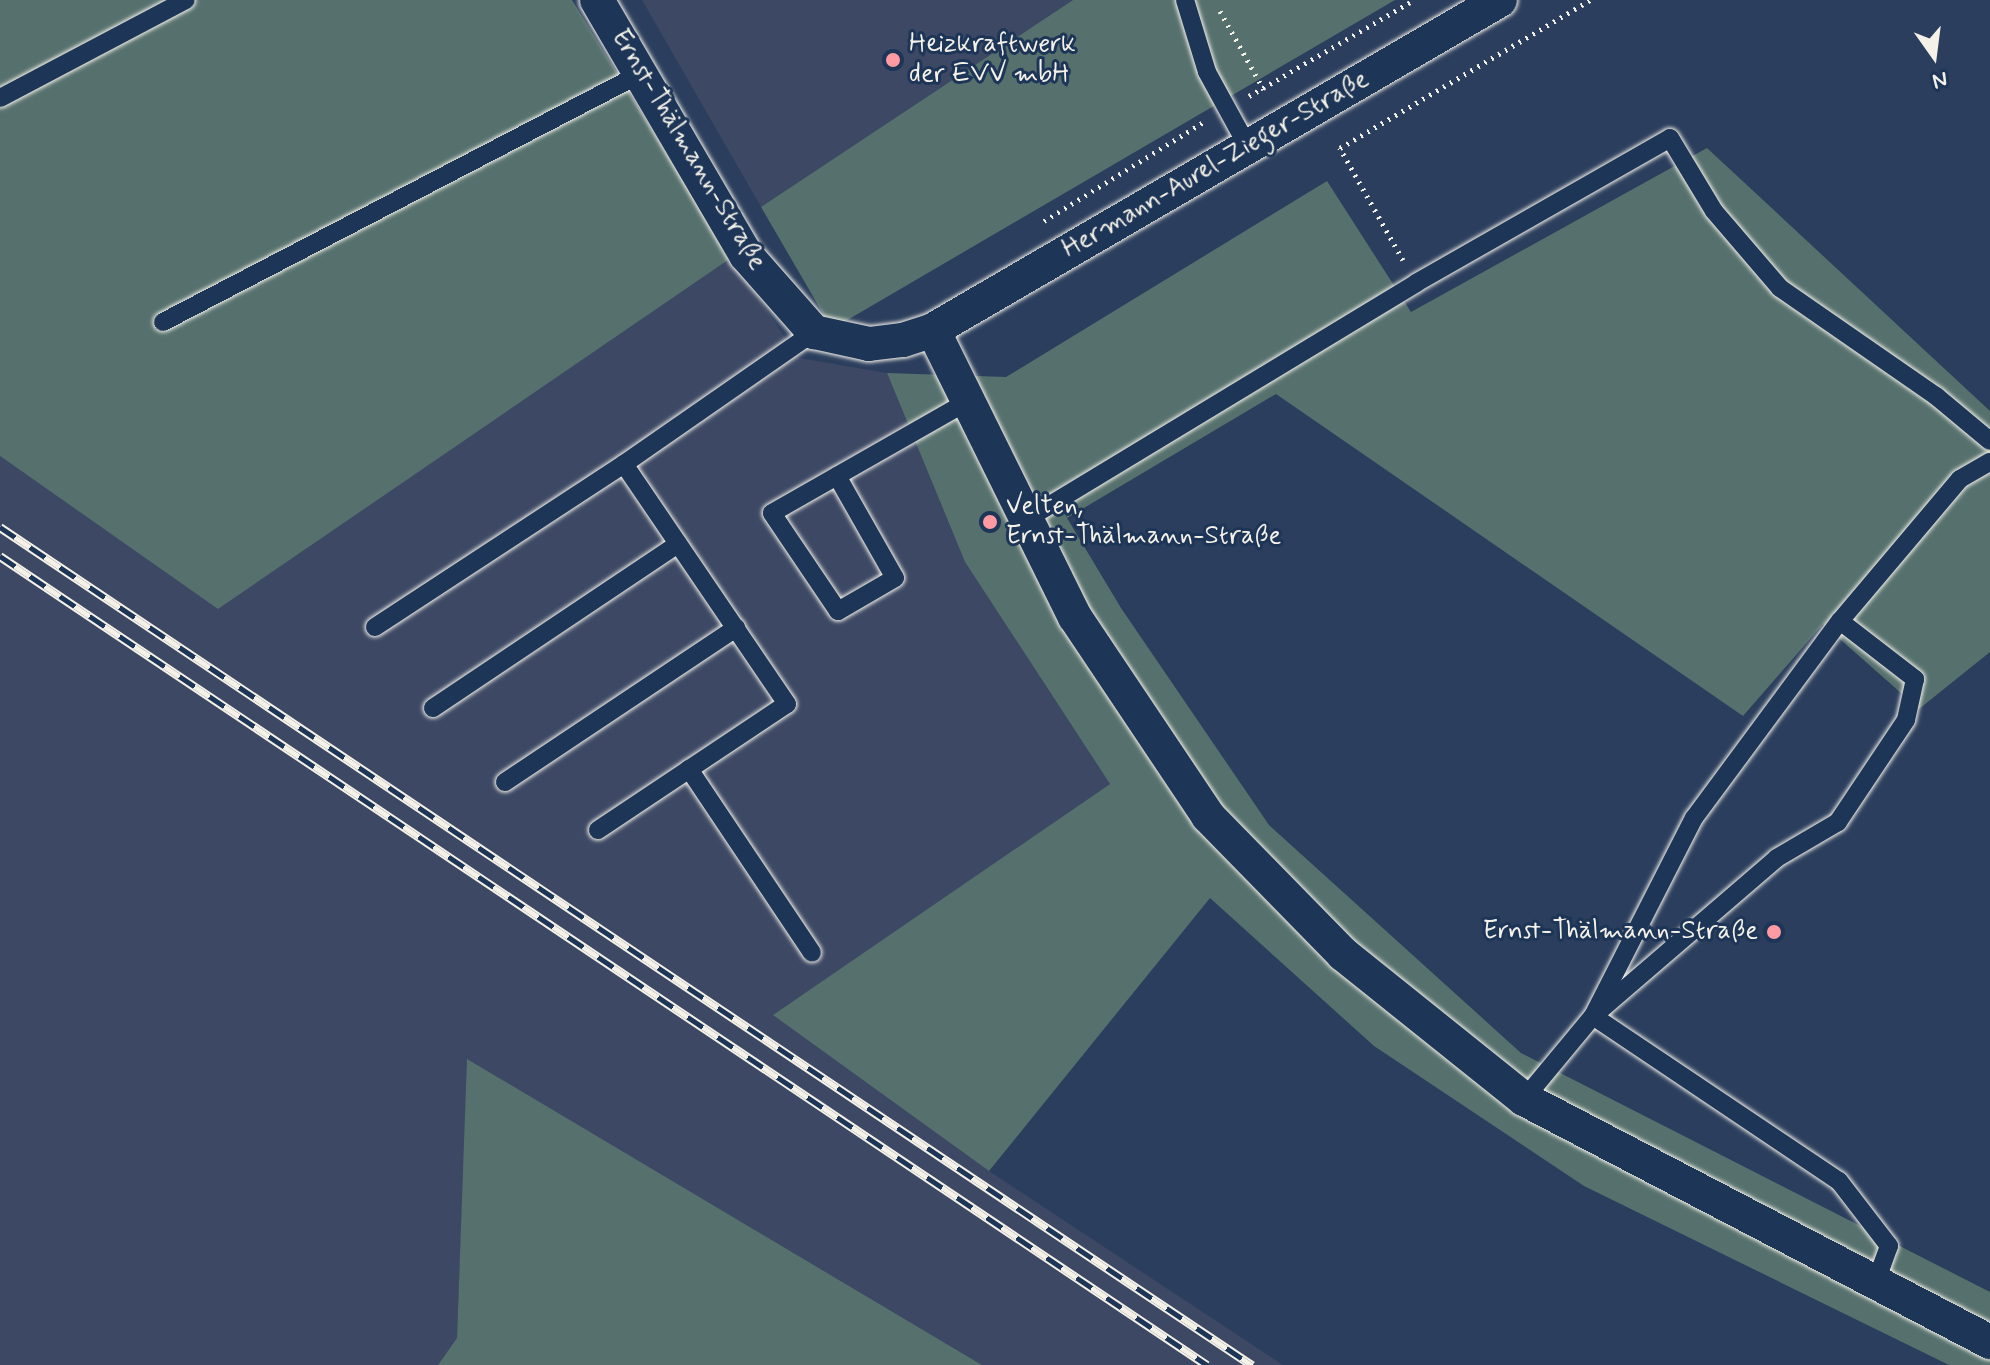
<!DOCTYPE html>
<meta charset="utf-8">
<style>
body{margin:0}
#map{position:relative;width:1990px;height:1365px;overflow:hidden;background:#2b3e5d;font-family:Mynerve,sans-serif}
div>[style]{position:absolute}
.built>*{inset:0;background:#3c4864}
.green>*{inset:0;background:#55706d}
.path>*{height:5px;margin-top:-2.5px;transform-origin:0;background:repeating-linear-gradient(90deg,#f4f1e8 0 2px,transparent 0 8px)}
.roads{filter:drop-shadow(0 0 2px #f4f1e8) drop-shadow(0 0 2px #f4f1e8)}
.lane>*{height:18px;margin:-9px;padding:0 9px;transform-origin:9px;border-radius:9px;background:#1d3557}
.street>*{height:34px;margin:-17px;padding:0 17px;transform-origin:17px;border-radius:17px;background:#1d3557}
.rail>*{height:9px;margin-top:-4.5px;transform-origin:0;background:repeating-linear-gradient(90deg,#1d3557 0 18px,#f4f1e8 0 36px);box-sizing:border-box;border-block:2px solid #f4f1e8}
.dots>*{width:22px;height:22px;translate:-50% -50%;box-sizing:border-box;border:4px solid #1d3557;border-radius:50%}
span{translate:-50% -50%;white-space:nowrap;text-align:center;line-height:1.15;-webkit-text-stroke:6px #1d3557;paint-order:stroke}
.poi-label{font-size:26px;color:#f4f1e8}
.left{translate:0 -50%;text-align:left}
.right{translate:-100% -50%;text-align:right}
.street-label{font-size:26px;color:#f4f1e8}
.north{position:absolute;left:1894px;top:16px;width:80px;height:80px;-webkit-text-stroke:6px #1d3557;paint-order:stroke;rotate:166deg;font-size:22px;font-weight:700;line-height:32px;text-align:center;color:#f4f1e8}
.north::after{content:'';display:block;margin:auto;width:28px;height:36px;background:#f4f1e8;clip-path:polygon(50% 0,100% 100%,50% 72%,0 100%)}
</style>
<div id="map">
<div class="built">
<i style="clip-path:polygon(642px 0,1073px 0,761px 207px)"></i>
<i style="clip-path:polygon(731px 258px,799px 358px,887px 373px,965px 562px,1110px 784px,774px 1015px,989px 1171px,1283px 1365px,982px 1365px,468px 1060px,457px 1338px,438px 1365px,0 1365px,0 456px,218px 608px)"></i>
</div>
<div class="green">
<i style="clip-path:polygon(0 0,572px 0,731px 258px,218px 609px,0 456px)"></i>
<i style="clip-path:polygon(1073px 0,1395px 0,832px 329px,761px 207px)"></i>
<i style="clip-path:polygon(1707px 148px,1990px 411px,1990px 652px,1919px 709px,1823px 624px,1743px 716px,1276px 394px,1067px 518px,1121px 608px,1269px 825px,1521px 1053px,1990px 1292px,1990px 1365px,1949px 1365px,1584px 1186px,1374px 1046px,1210px 898px,989px 1171px,773px 1015px,1110px 784px,965px 562px,887px 373px,1006px 377px,1327px 181px,1411px 312px)"></i>
<i style="clip-path:polygon(467px 1059px,982px 1365px,438px 1365px,457px 1338px)"></i>
</div>
<div class="path">
<i style="left:1220px;top:11px;width:90px;rotate:60.9deg"></i>
<i style="left:1249px;top:96px;width:191px;rotate:-30.2deg"></i>
<i style="left:1044px;top:221px;width:190px;rotate:-31.8deg"></i>
<i style="left:1403px;top:260px;width:129px;rotate:-119.4deg"></i>
<i style="left:1340px;top:148px;width:291px;rotate:-30.6deg"></i>
</div>
<div class="roads">
<div class="lane">
<i style="left:1185px;top:0;width:75px;rotate:73deg"></i>
<i style="left:1207px;top:72px;width:85px;rotate:61.3deg"></i>
<i style="left:0;top:98px;width:210px;rotate:-27.8deg"></i>
<i style="left:163px;top:322px;width:538px;rotate:-27.47deg"></i>
<i style="left:837px;top:476px;width:117px;rotate:60.4deg"></i>
<i style="left:895px;top:578px;width:66px;rotate:149.9deg"></i>
<i style="left:838px;top:611px;width:118px;rotate:-124deg"></i>
<i style="left:772px;top:513px;width:226px;rotate:-29.7deg"></i>
<i style="left:1027px;top:519px;width:455px;rotate:-31.2deg"></i>
<i style="left:1416px;top:283px;width:292px;rotate:-29.7deg"></i>
<i style="left:1670px;top:138px;width:85px;rotate:58.9deg"></i>
<i style="left:1714px;top:211px;width:101px;rotate:49.4deg"></i>
<i style="left:1780px;top:288px;width:190px;rotate:34.7deg"></i>
<i style="left:1936px;top:396px;width:70px;rotate:39.8deg"></i>
<i style="left:1840px;top:621px;width:95px;rotate:37.7deg"></i>
<i style="left:1915px;top:679px;width:42px;rotate:102.4deg"></i>
<i style="left:1906px;top:720px;width:123px;rotate:123.7deg"></i>
<i style="left:1838px;top:822px;width:71px;rotate:149.5deg"></i>
<i style="left:1777px;top:858px;width:243px;rotate:139.3deg"></i>
<i style="left:1593px;top:1016px;width:296px;rotate:33.9deg"></i>
<i style="left:1839px;top:1181px;width:82px;rotate:52.4deg"></i>
<i style="left:1889px;top:1246px;width:40px;rotate:110.2deg"></i>
<i style="left:375px;top:627px;width:298px;rotate:-33.2deg"></i>
<i style="left:624px;top:464px;width:231px;rotate:-34.8deg"></i>
<i style="left:433px;top:708px;width:295px;rotate:-33.8deg"></i>
<i style="left:689px;top:769px;width:221px;rotate:56.2deg"></i>
<i style="left:505px;top:782px;width:278px;rotate:-33.7deg"></i>
<i style="left:598px;top:830px;width:227px;rotate:-33.7deg"></i>
<i style="left:787px;top:704px;width:290px;rotate:-124.2deg"></i>
<i style="left:1524px;top:1099px;width:108px;rotate:-50.3deg"></i>
<i style="left:1593px;top:1016px;width:222px;rotate:-63deg"></i>
<i style="left:1694px;top:818px;width:245px;rotate:-53.5deg"></i>
<i style="left:1840px;top:621px;width:186px;rotate:-49.8deg"></i>
<i style="left:1960px;top:479px;width:34px;rotate:-30deg"></i>
</div>
<div class="street">
<i style="left:597px;top:0;width:295px;rotate:59.7deg"></i>
<i style="left:746px;top:255px;width:103px;rotate:48.6deg"></i>
<i style="left:814px;top:332px;width:56px;rotate:12.3deg"></i>
<i style="left:869px;top:344px;width:34px;rotate:-7deg"></i>
<i style="left:903px;top:340px;width:32px;rotate:-18deg"></i>
<i style="left:933px;top:330px;width:656px;rotate:-30.2deg"></i>
<i style="left:933px;top:330px;width:320px;rotate:63.7deg"></i>
<i style="left:1075px;top:617px;width:239px;rotate:56.2deg"></i>
<i style="left:1208px;top:816px;width:193px;rotate:45.6deg"></i>
<i style="left:1343px;top:954px;width:232px;rotate:38.7deg"></i>
<i style="left:1524px;top:1099px;width:526px;rotate:27.54deg"></i>
</div>
</div>
<div class="rail">
<i style="left:0;top:527px;width:1507px;rotate:33.8deg"></i>
<i style="left:0;top:556px;width:1453px;rotate:33.83deg"></i>
</div>
<div class="dots">
<i style="left:893px;top:60px;background:#ff9aa2"></i>
<i style="left:990px;top:522px;background:#ff9aa2"></i>
<i style="left:1774px;top:932px;background:#ff9aa2"></i>
</div>
<div class="poi-label">
<span class="left" style="left:909px;top:60px">Heizkraftwerk<br>der EVV mbH</span>
<span class="left" style="left:1006px;top:522px">Velten,<br>Ernst-Thälmann-Straße</span>
<span class="right" style="left:1758px;top:932px">Ernst-Thälmann-Straße</span>
</div>
<div class="street-label">
<span style="left:688px;top:150px;rotate:59deg">Ernst-Thälmann-Straße</span>
<span style="left:1216px;top:165px;rotate:-30deg">Hermann-Aurel-Zieger-Straße</span>
</div>
<div class="north">N</div>
</div>
